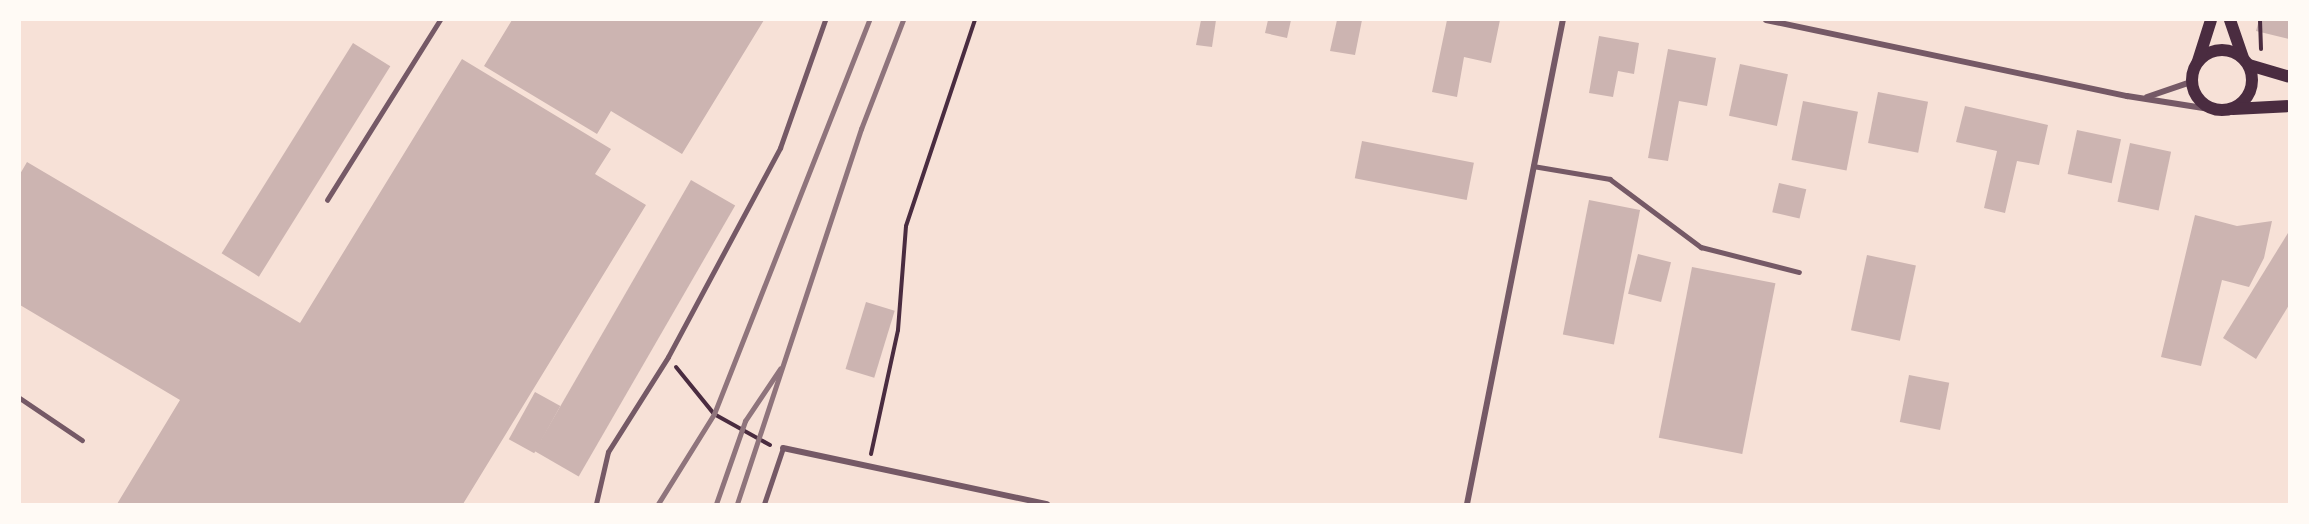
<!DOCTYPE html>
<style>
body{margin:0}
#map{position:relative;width:2309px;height:524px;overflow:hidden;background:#f7e1d7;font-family:Helvetica,sans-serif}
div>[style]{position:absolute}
.building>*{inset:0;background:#ccb4b1;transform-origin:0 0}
.path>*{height:4px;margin:-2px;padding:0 2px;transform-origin:2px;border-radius:2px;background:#4a2c40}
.service>*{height:4.5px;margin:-2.25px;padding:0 2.25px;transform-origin:2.25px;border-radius:2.25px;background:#755966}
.minor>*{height:6px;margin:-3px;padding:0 3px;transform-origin:3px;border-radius:3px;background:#755966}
.secondary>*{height:12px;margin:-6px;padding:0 6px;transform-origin:6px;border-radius:6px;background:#4a2c40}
.secondary>.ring{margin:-6px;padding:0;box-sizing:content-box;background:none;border:12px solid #4a2c40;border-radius:50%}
.rail>*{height:4.5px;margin:-2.25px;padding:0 2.25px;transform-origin:2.25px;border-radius:2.25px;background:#8f747c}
span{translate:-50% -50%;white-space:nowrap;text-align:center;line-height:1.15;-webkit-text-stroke:6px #fffaf5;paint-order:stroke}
.frame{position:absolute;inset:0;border:21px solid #fffaf5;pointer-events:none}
</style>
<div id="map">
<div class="building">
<i style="clip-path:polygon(512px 20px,764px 20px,682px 154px,611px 111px,597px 134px,484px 66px)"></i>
<i style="clip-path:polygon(1201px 20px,1216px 20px,1212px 47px,1196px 45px)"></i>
<i style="clip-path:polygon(1268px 20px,1291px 20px,1287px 38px,1265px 33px)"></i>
<i style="clip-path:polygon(1337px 20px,1362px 20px,1355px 55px,1330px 51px)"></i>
<i style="clip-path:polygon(1447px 20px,1500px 20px,1491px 63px,1464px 57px,1457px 97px,1432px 92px)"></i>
<i style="clip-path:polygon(2259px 20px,2289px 20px,2289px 39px,2256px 31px)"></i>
<i style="clip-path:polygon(1599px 36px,1639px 43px,1634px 74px,1618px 71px,1613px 97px,1589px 93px)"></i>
<i style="left:353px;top:43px;width:44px;height:248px;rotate:32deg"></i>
<i style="clip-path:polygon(1668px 49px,1716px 58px,1707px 106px,1679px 101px,1668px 161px,1648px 158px)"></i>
<i style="clip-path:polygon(462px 59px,611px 149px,595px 174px,646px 205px,463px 504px,117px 504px,180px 400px,20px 305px,20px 174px,27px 162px,300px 323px)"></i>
<i style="left:1740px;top:64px;width:49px;height:53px;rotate:12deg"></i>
<i style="left:1878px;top:92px;width:51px;height:52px;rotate:11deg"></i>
<i style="left:1803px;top:101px;width:56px;height:60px;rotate:11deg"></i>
<i style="clip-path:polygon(1965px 106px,2048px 125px,2039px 165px,2017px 161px,2005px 213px,1984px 208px,1997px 151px,1956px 142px)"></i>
<i style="left:2077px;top:130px;width:45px;height:45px;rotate:12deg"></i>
<i style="left:1362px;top:141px;width:114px;height:38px;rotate:11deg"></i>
<i style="left:2130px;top:143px;width:42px;height:60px;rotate:12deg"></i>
<i style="left:691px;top:180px;width:51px;height:313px;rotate:30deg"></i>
<i style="left:1779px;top:183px;width:28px;height:30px;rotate:13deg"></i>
<i style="left:1589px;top:200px;width:52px;height:137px;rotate:11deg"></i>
<i style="clip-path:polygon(2195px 215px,2237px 226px,2272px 221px,2264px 258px,2249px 287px,2222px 280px,2201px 366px,2161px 357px)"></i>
<i style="clip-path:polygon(2288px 233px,2289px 305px,2256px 359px,2223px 338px)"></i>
<i style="left:1638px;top:254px;width:34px;height:41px;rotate:14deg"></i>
<i style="left:1867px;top:255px;width:50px;height:77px;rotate:12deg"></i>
<i style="left:1692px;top:267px;width:85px;height:174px;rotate:11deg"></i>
<i style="left:866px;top:302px;width:30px;height:70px;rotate:17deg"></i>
<i style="left:1909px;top:375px;width:41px;height:48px;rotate:11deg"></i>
<i style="left:535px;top:392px;width:29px;height:54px;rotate:29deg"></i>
</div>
<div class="path">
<i style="left:2260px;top:20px;width:29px;rotate:88deg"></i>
<i style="left:676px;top:367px;width:60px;rotate:51deg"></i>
<i style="left:714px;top:414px;width:64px;rotate:29deg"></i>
<i style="left:871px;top:454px;width:127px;rotate:-77.7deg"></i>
<i style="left:898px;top:330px;width:104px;rotate:-85.6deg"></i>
<i style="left:906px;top:226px;width:217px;rotate:-71.5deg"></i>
</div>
<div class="service">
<i style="left:1533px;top:166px;width:78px;rotate:9.6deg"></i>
<i style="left:1610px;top:179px;width:114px;rotate:36.8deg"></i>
<i style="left:1701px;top:247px;width:101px;rotate:14.3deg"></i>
<i style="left:327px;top:200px;width:213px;rotate:-57.9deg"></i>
<i style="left:20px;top:398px;width:75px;rotate:34.1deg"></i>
<i style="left:596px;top:504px;width:53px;rotate:-77deg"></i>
<i style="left:608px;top:452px;width:112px;rotate:-57.7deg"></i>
<i style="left:668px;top:357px;width:237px;rotate:-61.8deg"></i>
<i style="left:780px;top:148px;width:136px;rotate:-70.6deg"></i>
<i style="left:764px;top:504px;width:59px;rotate:-71.3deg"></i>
</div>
<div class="minor">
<i style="left:1766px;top:20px;width:369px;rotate:11.9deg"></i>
<i style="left:2127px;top:96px;width:90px;rotate:8.9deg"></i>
<i style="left:2147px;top:97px;width:46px;rotate:-18.8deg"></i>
<i style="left:783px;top:448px;width:270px;rotate:12deg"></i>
<i style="left:1467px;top:504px;width:493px;rotate:-78.8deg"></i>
</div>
<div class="secondary">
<i style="left:2230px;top:20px;width:39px;rotate:71deg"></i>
<i class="ring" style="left:2192px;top:50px;width:48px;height:48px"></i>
<i style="left:2198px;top:61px;width:43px;rotate:-72.4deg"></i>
<i style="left:2249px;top:65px;width:43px;rotate:16.3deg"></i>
<i style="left:2233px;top:109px;width:57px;rotate:-3deg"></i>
</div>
<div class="rail">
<i style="left:658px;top:504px;width:106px;rotate:-58.1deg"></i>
<i style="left:714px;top:414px;width:423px;rotate:-68.5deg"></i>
<i style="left:716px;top:504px;width:88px;rotate:-70.7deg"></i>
<i style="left:745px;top:421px;width:63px;rotate:-56.1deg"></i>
<i style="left:737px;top:504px;width:395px;rotate:-71.7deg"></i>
<i style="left:861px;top:129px;width:117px;rotate:-68.9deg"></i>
</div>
<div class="frame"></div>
</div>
